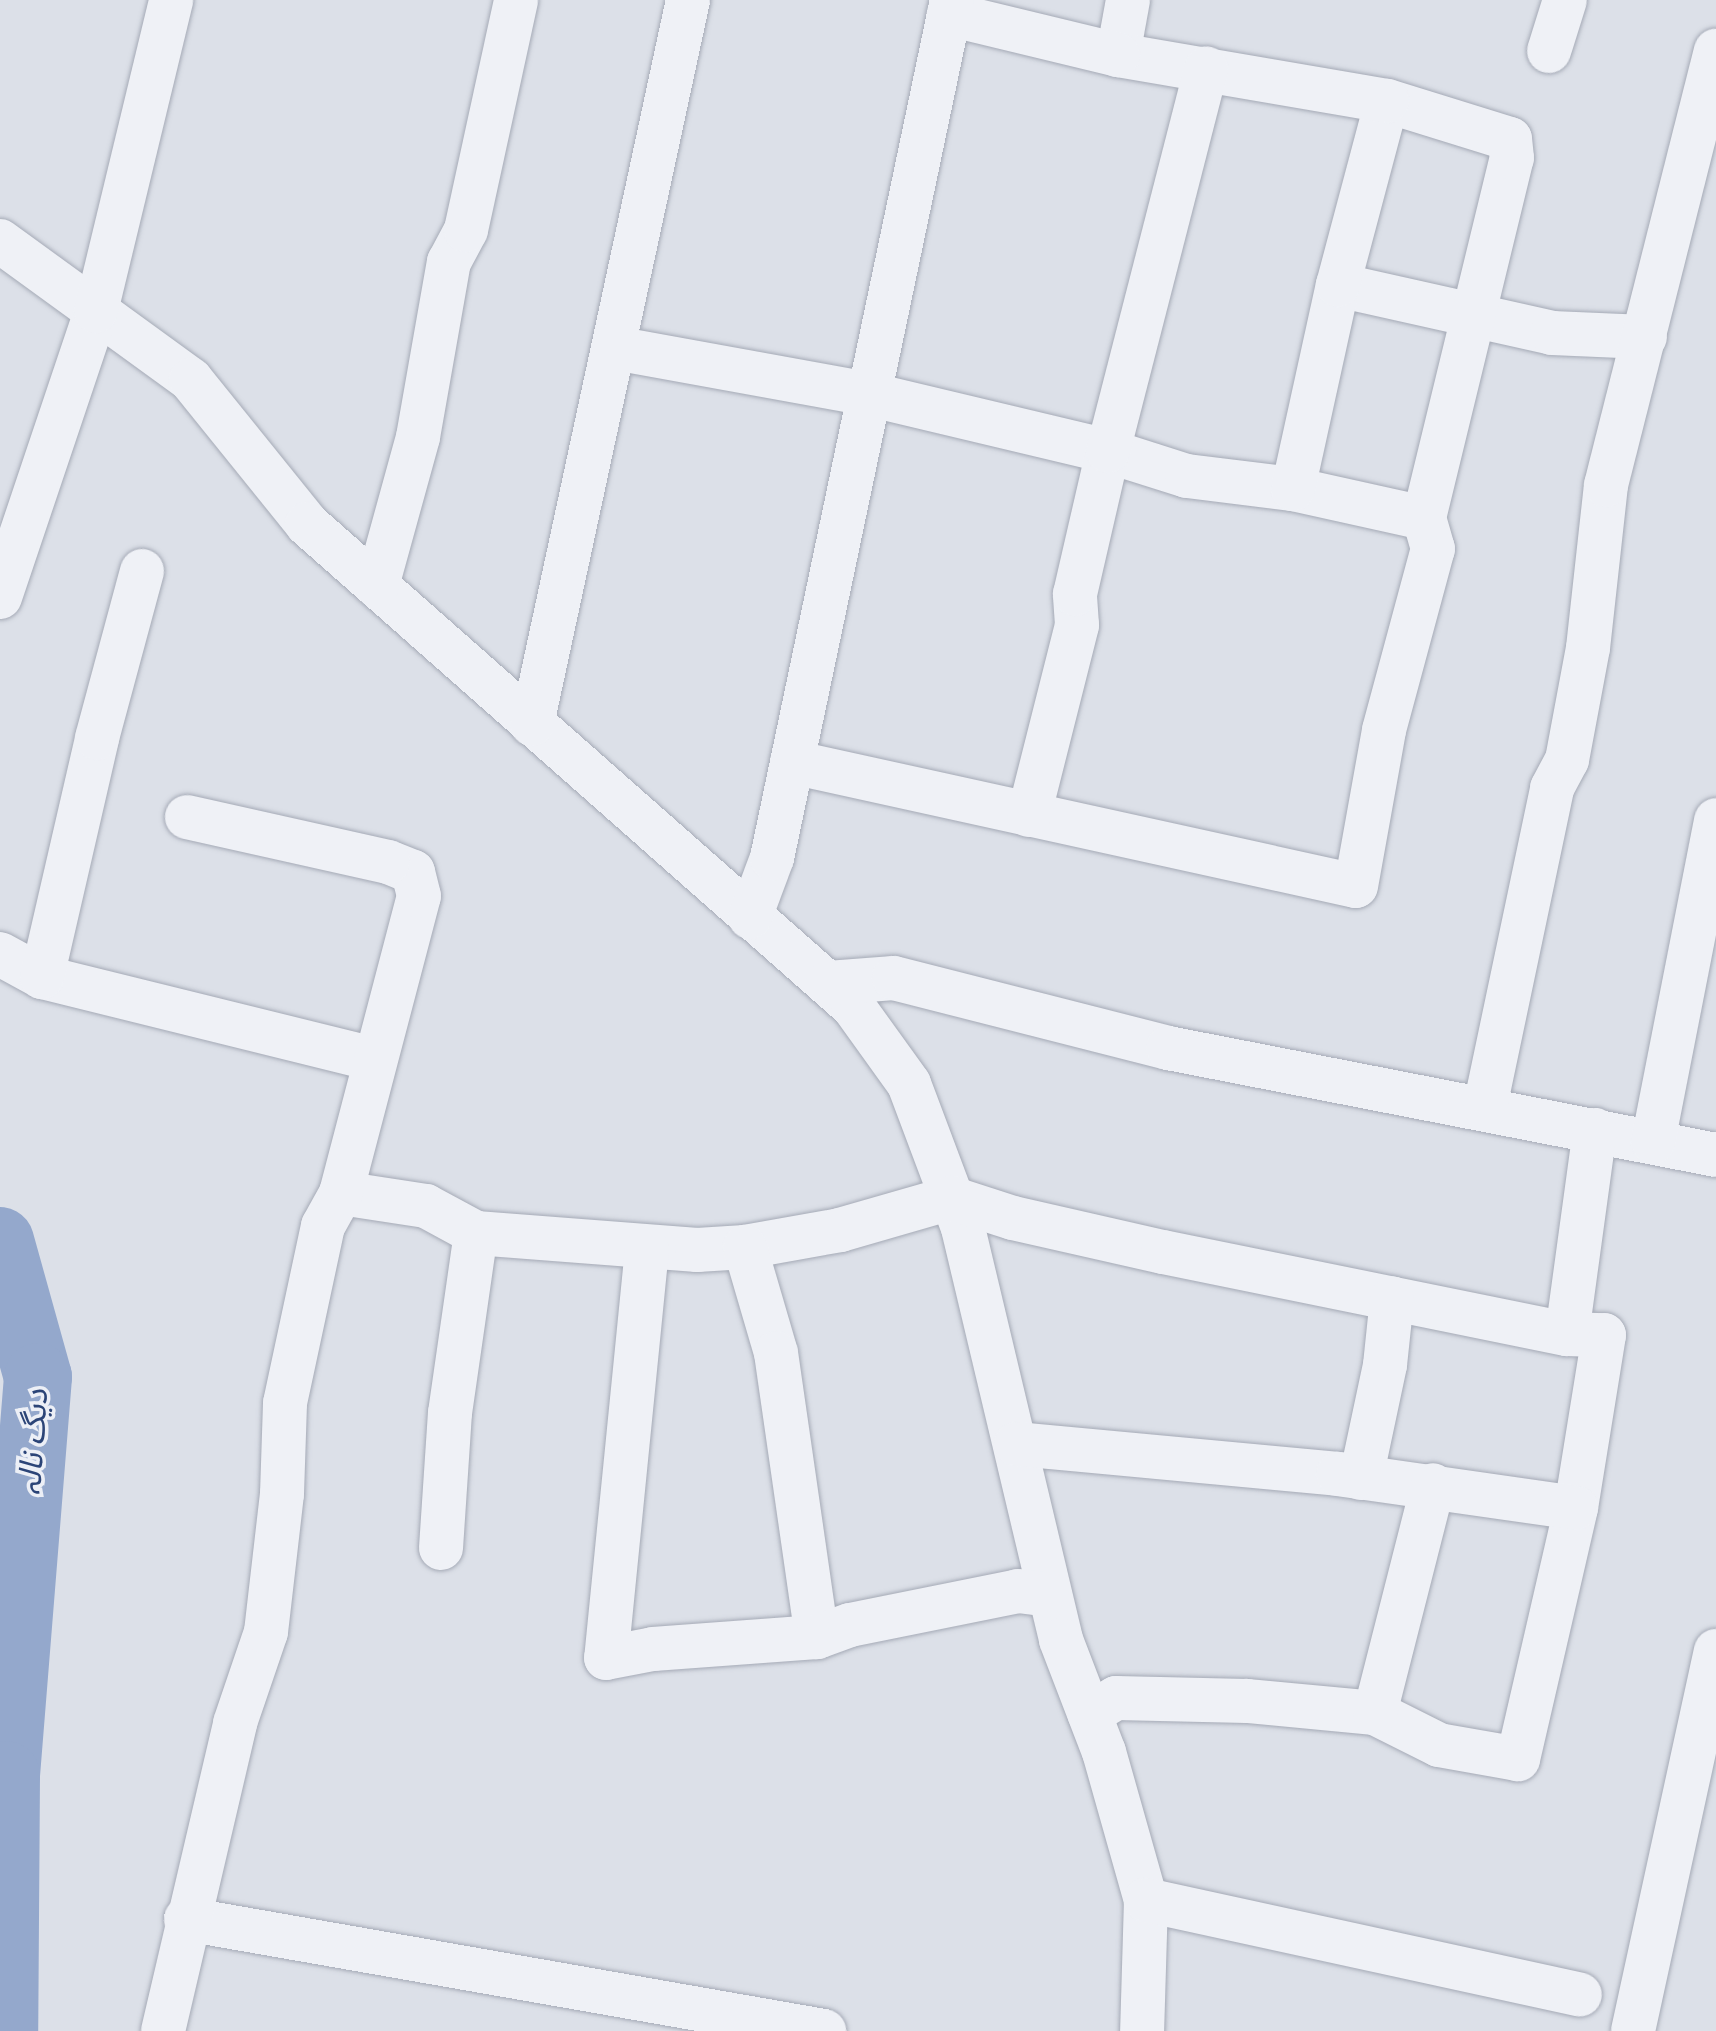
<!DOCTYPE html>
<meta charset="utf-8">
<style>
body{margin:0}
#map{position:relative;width:1716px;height:2031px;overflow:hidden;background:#dce0e8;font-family:"Space Grotesk","Noto Sans Arabic",sans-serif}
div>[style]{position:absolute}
.river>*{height:68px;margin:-34px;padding:0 34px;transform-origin:34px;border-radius:34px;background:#94a8cc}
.roads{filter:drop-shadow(0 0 2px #a5aab6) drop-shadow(0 0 2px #a5aab6)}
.minor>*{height:44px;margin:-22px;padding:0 22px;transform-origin:22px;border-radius:22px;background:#eff1f6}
span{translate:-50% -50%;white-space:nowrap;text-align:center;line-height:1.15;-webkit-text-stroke:7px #eceff6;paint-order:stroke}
.water-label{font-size:32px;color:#2b4477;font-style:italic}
</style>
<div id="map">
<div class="river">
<i style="left:0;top:1241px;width:141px;rotate:74.4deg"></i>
<i style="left:38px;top:1377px;width:399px;rotate:94.6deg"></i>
<i style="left:6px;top:1775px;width:256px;rotate:90.4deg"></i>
</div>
<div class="roads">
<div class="minor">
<i style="left:1549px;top:51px;width:53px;rotate:-72.6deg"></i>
<i style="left:1118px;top:55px;width:56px;rotate:-79.7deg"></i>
<i style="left:0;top:241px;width:236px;rotate:36deg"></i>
<i style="left:191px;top:380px;width:185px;rotate:51.1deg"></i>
<i style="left:307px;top:524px;width:728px;rotate:41.44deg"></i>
<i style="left:853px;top:1006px;width:96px;rotate:54.3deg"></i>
<i style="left:909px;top:1084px;width:154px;rotate:69.4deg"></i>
<i style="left:963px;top:1228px;width:423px;rotate:76.6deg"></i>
<i style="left:1061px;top:1640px;width:120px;rotate:69deg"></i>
<i style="left:1104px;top:1752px;width:154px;rotate:74.2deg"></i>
<i style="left:1146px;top:1900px;width:131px;rotate:91.7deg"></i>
<i style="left:1338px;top:285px;width:219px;rotate:12.6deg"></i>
<i style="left:1552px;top:333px;width:93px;rotate:2.5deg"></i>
<i style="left:615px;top:348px;width:257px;rotate:10.3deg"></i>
<i style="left:868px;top:394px;width:247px;rotate:13.4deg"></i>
<i style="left:1108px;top:451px;width:83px;rotate:17.6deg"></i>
<i style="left:1187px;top:476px;width:107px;rotate:7deg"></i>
<i style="left:1293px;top:489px;width:134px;rotate:12.5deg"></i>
<i style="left:1293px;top:489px;width:209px;rotate:-77.6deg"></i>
<i style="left:1338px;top:285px;width:190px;rotate:-75.1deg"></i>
<i style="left:377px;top:586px;width:155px;rotate:-74.6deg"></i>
<i style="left:418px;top:437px;width:178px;rotate:-80deg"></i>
<i style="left:449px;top:262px;width:36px;rotate:-62deg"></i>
<i style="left:466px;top:230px;width:235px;rotate:-77.7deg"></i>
<i style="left:0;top:597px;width:302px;rotate:-71.4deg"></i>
<i style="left:96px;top:311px;width:320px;rotate:-76.4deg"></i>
<i style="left:532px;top:724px;width:741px;rotate:-77.84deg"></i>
<i style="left:792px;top:762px;width:577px;rotate:12.4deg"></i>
<i style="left:1356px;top:886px;width:158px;rotate:-79.8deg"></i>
<i style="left:1384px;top:730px;width:188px;rotate:-74.9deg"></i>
<i style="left:1433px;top:549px;width:32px;rotate:-106deg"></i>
<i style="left:1424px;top:518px;width:371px;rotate:-76.3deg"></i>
<i style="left:1512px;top:158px;width:19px;rotate:-96deg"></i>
<i style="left:1510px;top:139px;width:129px;rotate:-162.8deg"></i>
<i style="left:1387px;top:101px;width:273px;rotate:-170.3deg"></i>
<i style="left:1118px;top:55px;width:174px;rotate:-166.4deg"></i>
<i style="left:1029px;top:815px;width:196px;rotate:-75.8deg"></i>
<i style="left:1077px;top:625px;width:31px;rotate:-94deg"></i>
<i style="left:1075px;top:594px;width:147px;rotate:-77deg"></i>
<i style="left:1108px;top:451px;width:395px;rotate:-75.6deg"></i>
<i style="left:750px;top:917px;width:63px;rotate:-69.6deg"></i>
<i style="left:772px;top:858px;width:877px;rotate:-78.15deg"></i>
<i style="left:0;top:954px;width:48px;rotate:28.7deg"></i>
<i style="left:42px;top:977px;width:341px;rotate:13.9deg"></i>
<i style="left:42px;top:977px;width:245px;rotate:-77deg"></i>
<i style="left:97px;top:738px;width:173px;rotate:-74.9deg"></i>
<i style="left:828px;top:983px;width:66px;rotate:-4.3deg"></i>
<i style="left:894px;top:978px;width:283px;rotate:14.3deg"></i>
<i style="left:1168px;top:1048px;width:558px;rotate:11.05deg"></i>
<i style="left:1485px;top:1107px;width:326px;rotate:-78.1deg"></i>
<i style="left:1552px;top:788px;width:32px;rotate:-62deg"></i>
<i style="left:1567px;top:760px;width:114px;rotate:-79.4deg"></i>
<i style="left:1588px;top:648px;width:164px;rotate:-83.7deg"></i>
<i style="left:1606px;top:485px;width:448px;rotate:-75.8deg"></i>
<i style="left:1653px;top:1142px;width:328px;rotate:-78.9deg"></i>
<i style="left:341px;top:1193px;width:86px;rotate:8.7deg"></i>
<i style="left:426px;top:1206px;width:57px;rotate:28.4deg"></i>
<i style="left:476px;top:1233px;width:222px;rotate:4.4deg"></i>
<i style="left:697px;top:1250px;width:48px;rotate:-3.6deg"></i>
<i style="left:745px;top:1247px;width:97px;rotate:-10.1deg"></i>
<i style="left:840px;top:1230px;width:116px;rotate:-16.1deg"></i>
<i style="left:951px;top:1198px;width:65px;rotate:17.9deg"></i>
<i style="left:1013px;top:1218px;width:154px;rotate:12.8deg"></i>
<i style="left:1163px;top:1252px;width:412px;rotate:11.5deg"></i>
<i style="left:1567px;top:1334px;width:37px;rotate:2deg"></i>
<i style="left:1604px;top:1335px;width:175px;rotate:99.2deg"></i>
<i style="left:1576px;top:1508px;width:258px;rotate:103deg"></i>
<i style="left:1518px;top:1759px;width:80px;rotate:-170deg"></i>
<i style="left:1439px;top:1745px;width:72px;rotate:-153.4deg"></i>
<i style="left:1375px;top:1713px;width:129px;rotate:-174.6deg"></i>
<i style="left:1247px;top:1701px;width:131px;rotate:-178.7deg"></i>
<i style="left:1116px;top:1698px;width:31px;rotate:149deg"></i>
<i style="left:745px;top:1247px;width:110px;rotate:73.7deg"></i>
<i style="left:776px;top:1353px;width:287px;rotate:81.8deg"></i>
<i style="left:647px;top:1249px;width:411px;rotate:95.7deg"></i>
<i style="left:606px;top:1658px;width:48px;rotate:-10.8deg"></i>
<i style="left:653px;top:1649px;width:164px;rotate:-4.2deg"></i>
<i style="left:817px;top:1637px;width:35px;rotate:-20deg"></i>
<i style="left:850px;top:1625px;width:171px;rotate:-11.4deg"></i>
<i style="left:1018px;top:1591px;width:32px;rotate:7deg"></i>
<i style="left:1567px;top:1334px;width:206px;rotate:-82.2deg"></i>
<i style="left:1016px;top:1444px;width:323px;rotate:5.3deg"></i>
<i style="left:1338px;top:1474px;width:240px;rotate:8.1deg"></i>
<i style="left:1361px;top:1478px;width:116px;rotate:-78deg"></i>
<i style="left:1385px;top:1365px;width:67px;rotate:-84deg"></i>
<i style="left:441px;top:1548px;width:135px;rotate:-86.2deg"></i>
<i style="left:450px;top:1413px;width:182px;rotate:-81.8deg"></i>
<i style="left:1375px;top:1713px;width:235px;rotate:-75.7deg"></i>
<i style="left:1146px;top:1900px;width:444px;rotate:12.3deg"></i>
<i style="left:186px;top:1919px;width:648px;rotate:9.96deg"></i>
<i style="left:163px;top:2031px;width:316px;rotate:-76.8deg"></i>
<i style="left:235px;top:1723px;width:96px;rotate:-71.2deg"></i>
<i style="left:266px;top:1632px;width:139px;rotate:-83.4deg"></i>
<i style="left:282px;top:1494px;width:91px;rotate:-88.1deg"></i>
<i style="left:285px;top:1403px;width:181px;rotate:-77.9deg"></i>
<i style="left:323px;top:1226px;width:38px;rotate:-61deg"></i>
<i style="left:341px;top:1193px;width:307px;rotate:-75.3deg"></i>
<i style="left:419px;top:896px;width:25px;rotate:-104deg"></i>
<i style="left:413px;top:872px;width:27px;rotate:-158deg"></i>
<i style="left:388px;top:862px;width:206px;rotate:-167.4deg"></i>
<i style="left:1633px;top:2031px;width:389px;rotate:-77.7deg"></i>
</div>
</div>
<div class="water-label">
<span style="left:33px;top:1442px;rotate:-86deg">دیگ نالہ</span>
</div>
</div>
